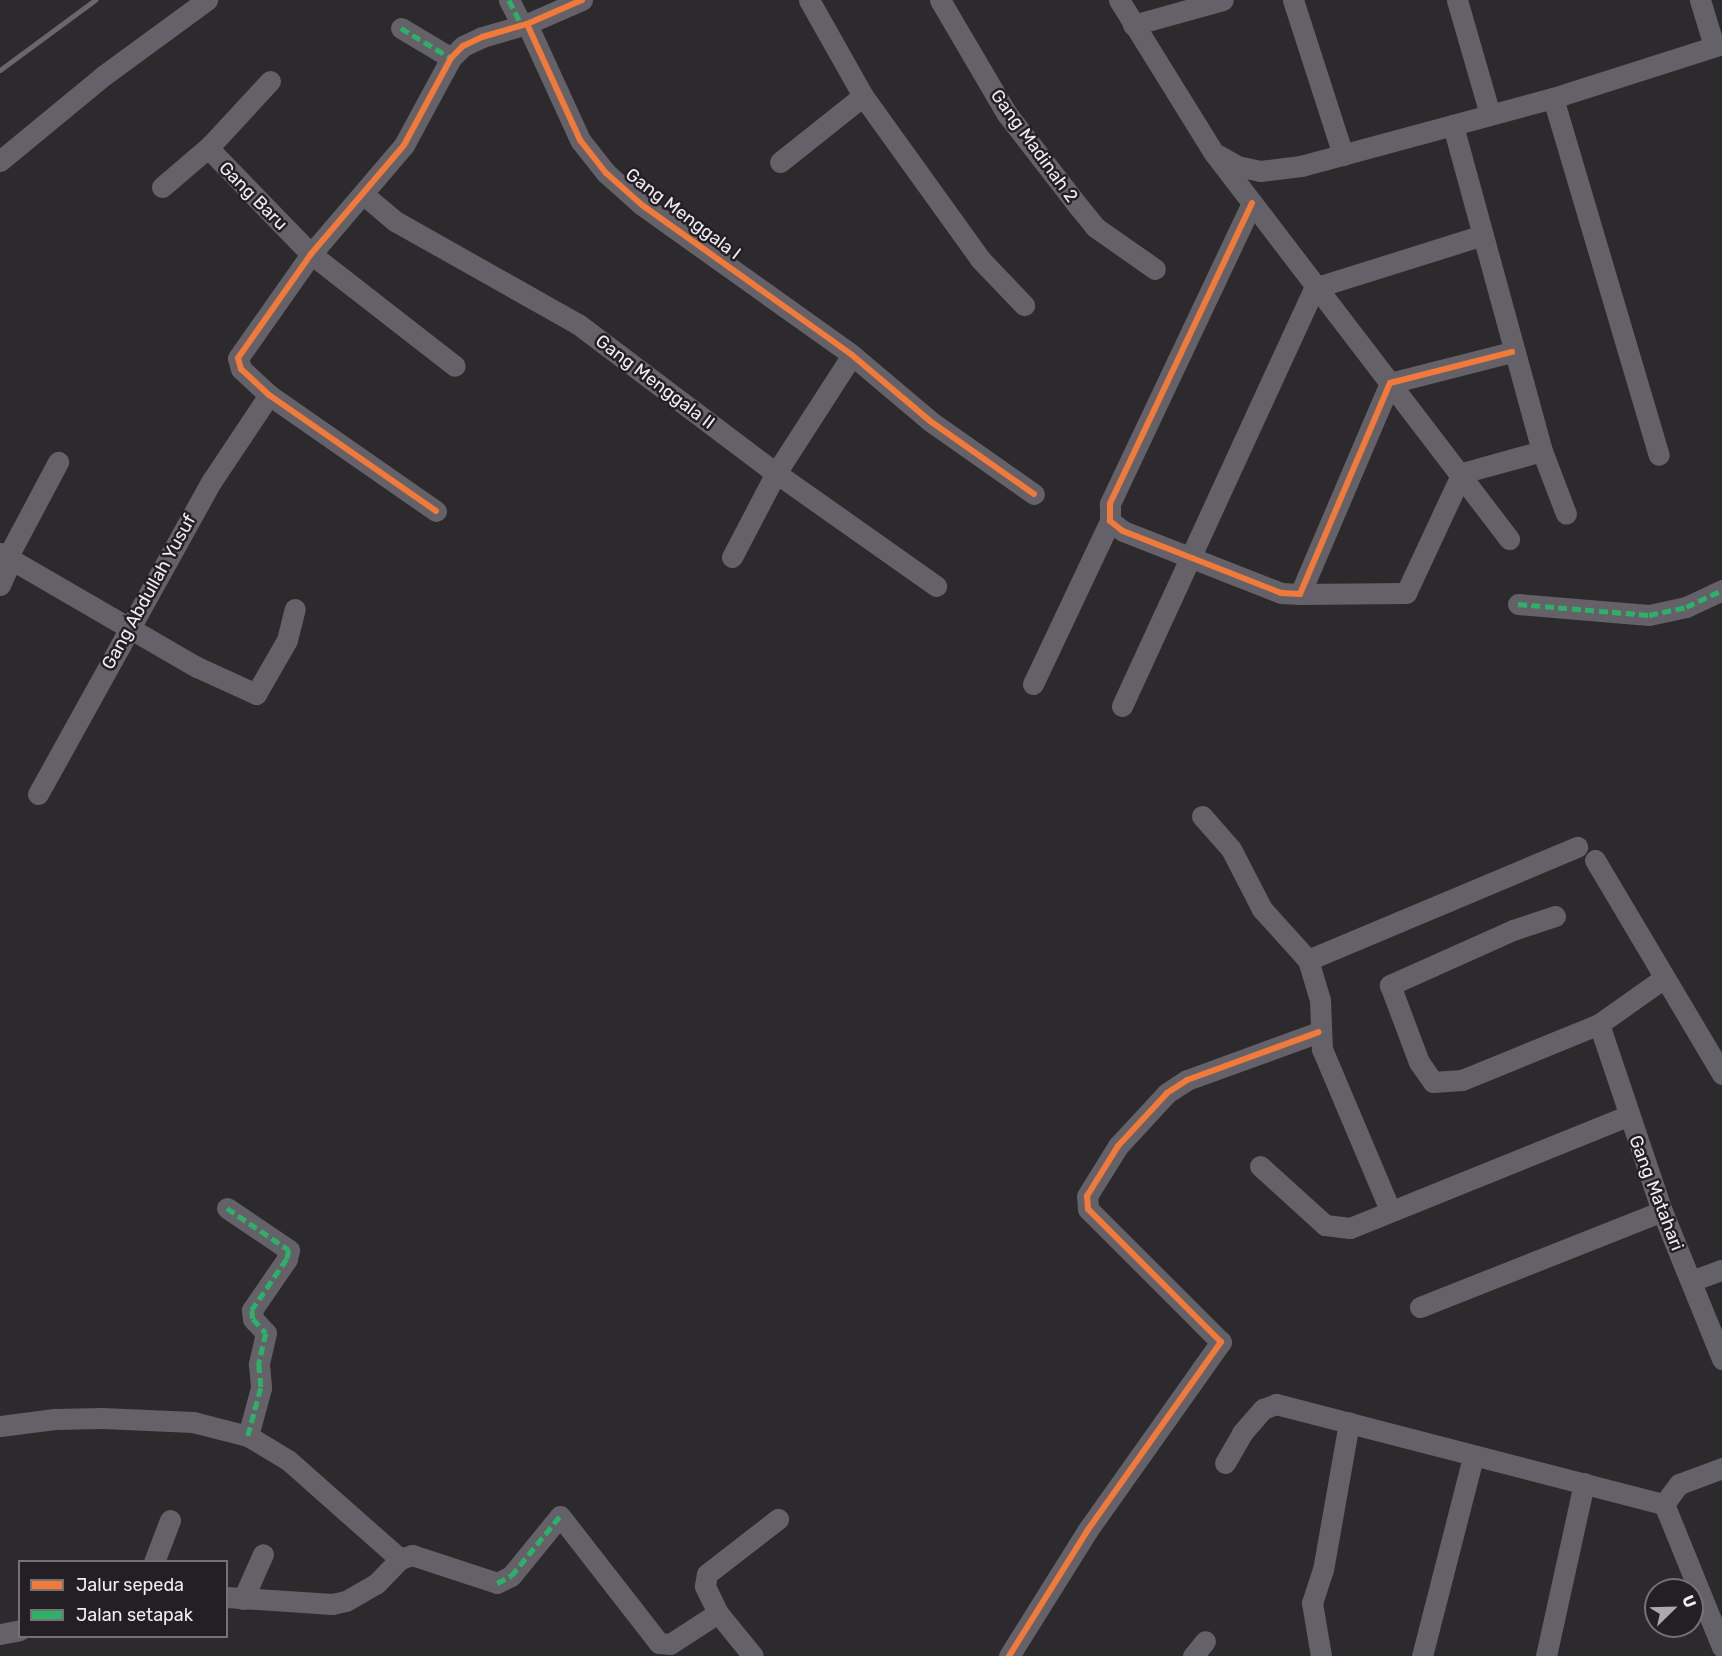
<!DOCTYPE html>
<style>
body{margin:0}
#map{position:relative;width:1722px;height:1656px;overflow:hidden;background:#2d2a2d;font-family:Rubik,sans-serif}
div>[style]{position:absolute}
.street>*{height:21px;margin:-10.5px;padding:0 10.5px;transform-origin:10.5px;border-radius:10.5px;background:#646268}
.rail>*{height:4.5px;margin:-2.25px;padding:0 2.25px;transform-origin:2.25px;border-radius:2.25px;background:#69676c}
.quiet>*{height:4.5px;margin-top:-2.25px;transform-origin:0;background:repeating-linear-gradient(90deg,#2db169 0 9px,transparent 0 13.5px)}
.cycleway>*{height:6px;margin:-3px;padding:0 3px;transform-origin:3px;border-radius:3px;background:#f17a3a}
span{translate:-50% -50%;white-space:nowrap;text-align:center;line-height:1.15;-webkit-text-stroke:5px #241f24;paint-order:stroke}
.street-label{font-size:18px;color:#f0ecef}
.legend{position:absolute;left:18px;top:1560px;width:210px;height:78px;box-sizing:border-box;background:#241f24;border:2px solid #767175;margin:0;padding:8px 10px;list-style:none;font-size:18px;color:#f0ecef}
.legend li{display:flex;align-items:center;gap:12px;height:30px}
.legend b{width:30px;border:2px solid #767175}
.north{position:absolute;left:1644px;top:1578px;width:60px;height:60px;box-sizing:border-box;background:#241f24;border:2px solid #767175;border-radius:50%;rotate:67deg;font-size:16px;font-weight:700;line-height:24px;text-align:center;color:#f0ecef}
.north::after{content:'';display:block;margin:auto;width:21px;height:27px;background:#aca8ab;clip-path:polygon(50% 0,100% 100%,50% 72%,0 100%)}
</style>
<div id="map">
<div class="street">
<i style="left:509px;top:0;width:28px;rotate:63deg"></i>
<i style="left:809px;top:0;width:110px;rotate:60.6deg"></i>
<i style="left:863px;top:96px;width:201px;rotate:54.3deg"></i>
<i style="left:980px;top:259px;width:64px;rotate:46.3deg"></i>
<i style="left:940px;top:0;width:132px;rotate:59.6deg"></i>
<i style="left:1007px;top:114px;width:118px;rotate:52.3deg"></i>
<i style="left:1079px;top:207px;width:26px;rotate:51deg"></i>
<i style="left:1095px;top:227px;width:73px;rotate:35deg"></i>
<i style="left:1119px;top:0;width:180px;rotate:58.2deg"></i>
<i style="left:1214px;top:153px;width:486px;rotate:52.6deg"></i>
<i style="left:1293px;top:0;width:163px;rotate:72.1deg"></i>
<i style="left:1457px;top:0;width:119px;rotate:73.9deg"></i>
<i style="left:1700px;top:0;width:48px;rotate:73.1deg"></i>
<i style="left:527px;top:24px;width:128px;rotate:65.4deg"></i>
<i style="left:580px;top:140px;width:42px;rotate:51.8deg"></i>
<i style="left:606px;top:173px;width:48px;rotate:41.6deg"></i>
<i style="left:642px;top:205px;width:258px;rotate:35.5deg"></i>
<i style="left:852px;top:355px;width:102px;rotate:40.2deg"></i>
<i style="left:930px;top:421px;width:127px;rotate:35.1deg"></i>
<i style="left:1133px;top:25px;width:93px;rotate:-15.5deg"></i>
<i style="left:401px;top:28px;width:58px;rotate:31deg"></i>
<i style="left:270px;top:81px;width:87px;rotate:132.7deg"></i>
<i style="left:211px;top:145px;width:8px;rotate:76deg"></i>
<i style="left:213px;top:153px;width:141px;rotate:45.9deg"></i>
<i style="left:311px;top:254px;width:182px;rotate:37.9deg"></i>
<i style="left:1553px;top:98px;width:372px;rotate:73.5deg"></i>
<i style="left:1220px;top:156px;width:20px;rotate:30deg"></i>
<i style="left:1237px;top:166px;width:24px;rotate:12deg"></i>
<i style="left:1260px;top:171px;width:41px;rotate:-7deg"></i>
<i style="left:1301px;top:166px;width:261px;rotate:-15.1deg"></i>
<i style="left:1553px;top:98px;width:177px;rotate:-17.7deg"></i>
<i style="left:0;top:161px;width:134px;rotate:-39.5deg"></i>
<i style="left:103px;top:76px;width:129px;rotate:-36.2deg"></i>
<i style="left:780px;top:162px;width:106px;rotate:-38.5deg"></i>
<i style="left:162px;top:187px;width:65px;rotate:-40.6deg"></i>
<i style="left:363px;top:194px;width:42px;rotate:40.2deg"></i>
<i style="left:395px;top:221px;width:210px;rotate:29.4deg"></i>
<i style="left:578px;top:324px;width:248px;rotate:37deg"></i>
<i style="left:776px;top:473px;width:196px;rotate:35.2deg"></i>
<i style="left:1252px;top:203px;width:333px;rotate:115.3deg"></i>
<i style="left:1110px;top:504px;width:17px;rotate:90deg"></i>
<i style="left:1110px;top:521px;width:16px;rotate:38deg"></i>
<i style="left:1123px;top:531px;width:170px;rotate:21.4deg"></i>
<i style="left:1281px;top:593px;width:19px;rotate:3deg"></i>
<i style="left:1300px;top:594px;width:229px;rotate:-66.9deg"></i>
<i style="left:1390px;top:383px;width:126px;rotate:-14.3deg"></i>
<i style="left:1542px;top:451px;width:67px;rotate:69.1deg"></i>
<i style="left:436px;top:511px;width:203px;rotate:-145.2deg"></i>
<i style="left:269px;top:395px;width:38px;rotate:-137deg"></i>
<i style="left:241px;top:369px;width:11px;rotate:-105deg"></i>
<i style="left:238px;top:358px;width:127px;rotate:-54.9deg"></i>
<i style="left:311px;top:254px;width:143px;rotate:-49.5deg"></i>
<i style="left:404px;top:145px;width:99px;rotate:-61.6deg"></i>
<i style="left:451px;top:58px;width:17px;rotate:-45deg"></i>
<i style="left:463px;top:46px;width:21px;rotate:-25deg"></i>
<i style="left:482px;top:37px;width:47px;rotate:-16.1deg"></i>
<i style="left:527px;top:24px;width:60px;rotate:-23.6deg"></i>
<i style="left:0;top:553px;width:228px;rotate:30.1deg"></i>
<i style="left:197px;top:667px;width:65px;rotate:24.6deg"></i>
<i style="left:256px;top:694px;width:62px;rotate:-60.1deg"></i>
<i style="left:287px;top:640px;width:32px;rotate:-76deg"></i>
<i style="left:732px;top:557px;width:95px;rotate:-62.4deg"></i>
<i style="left:776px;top:473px;width:140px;rotate:-57.2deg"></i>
<i style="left:7px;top:558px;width:109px;rotate:-62deg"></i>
<i style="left:0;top:585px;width:27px;rotate:-66deg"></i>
<i style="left:1300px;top:594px;width:106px;rotate:-0.5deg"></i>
<i style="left:1406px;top:593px;width:132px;rotate:-65deg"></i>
<i style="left:1462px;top:473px;width:83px;rotate:-15.4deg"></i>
<i style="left:1542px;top:451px;width:338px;rotate:-105.3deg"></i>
<i style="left:1518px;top:604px;width:131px;rotate:4.8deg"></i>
<i style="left:1649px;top:615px;width:38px;rotate:-12deg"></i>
<i style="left:1686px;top:607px;width:40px;rotate:-25deg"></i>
<i style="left:1033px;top:684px;width:180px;rotate:-64.7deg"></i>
<i style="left:1122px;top:706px;width:460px;rotate:-65.3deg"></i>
<i style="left:1314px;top:288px;width:177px;rotate:-17.4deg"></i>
<i style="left:38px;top:794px;width:357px;rotate:-61deg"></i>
<i style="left:211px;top:482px;width:105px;rotate:-56.3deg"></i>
<i style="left:1202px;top:816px;width:44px;rotate:48.7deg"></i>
<i style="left:1231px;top:849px;width:68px;rotate:62.7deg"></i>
<i style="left:1262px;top:909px;width:69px;rotate:48deg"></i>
<i style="left:1308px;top:960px;width:42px;rotate:73.3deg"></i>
<i style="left:1320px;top:1000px;width:49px;rotate:87.7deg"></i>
<i style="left:1322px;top:1049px;width:175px;rotate:67.1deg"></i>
<i style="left:1595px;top:860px;width:249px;rotate:59.3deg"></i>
<i style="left:1555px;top:916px;width:44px;rotate:161.6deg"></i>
<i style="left:1513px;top:930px;width:135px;rotate:155.9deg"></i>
<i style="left:1390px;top:985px;width:82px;rotate:69.4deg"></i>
<i style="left:1419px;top:1062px;width:24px;rotate:55deg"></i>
<i style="left:1433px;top:1082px;width:29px;rotate:-4deg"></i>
<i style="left:1462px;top:1080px;width:148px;rotate:-22.2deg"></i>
<i style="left:1599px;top:1024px;width:71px;rotate:-35.3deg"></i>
<i style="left:1308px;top:960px;width:292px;rotate:-22.8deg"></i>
<i style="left:1599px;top:1024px;width:197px;rotate:71.4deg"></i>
<i style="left:1662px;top:1211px;width:160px;rotate:67.9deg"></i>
<i style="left:1260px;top:1166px;width:88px;rotate:42.2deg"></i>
<i style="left:1325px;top:1225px;width:25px;rotate:7deg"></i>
<i style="left:1350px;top:1228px;width:299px;rotate:-22deg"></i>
<i style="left:227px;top:1208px;width:75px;rotate:34.1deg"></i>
<i style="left:289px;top:1250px;width:9px;rotate:103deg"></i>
<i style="left:287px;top:1259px;width:62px;rotate:124.5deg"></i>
<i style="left:252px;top:1310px;width:9px;rotate:84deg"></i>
<i style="left:253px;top:1319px;width:19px;rotate:47deg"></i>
<i style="left:266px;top:1333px;width:32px;rotate:103deg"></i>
<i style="left:259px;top:1364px;width:24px;rotate:85deg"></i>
<i style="left:261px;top:1388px;width:50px;rotate:105.2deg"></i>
<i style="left:1691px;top:1281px;width:33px;rotate:-20deg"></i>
<i style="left:1420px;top:1307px;width:260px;rotate:-21.6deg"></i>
<i style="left:0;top:1426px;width:55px;rotate:-7.3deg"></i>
<i style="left:55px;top:1419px;width:47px;rotate:-1.2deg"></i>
<i style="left:102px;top:1418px;width:91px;rotate:2.5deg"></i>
<i style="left:193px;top:1422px;width:57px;rotate:14.3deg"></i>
<i style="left:248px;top:1436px;width:47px;rotate:31deg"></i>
<i style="left:288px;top:1460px;width:149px;rotate:41.5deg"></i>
<i style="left:1225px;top:1463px;width:34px;rotate:-60deg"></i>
<i style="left:1242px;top:1433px;width:32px;rotate:-49deg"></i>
<i style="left:1263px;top:1409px;width:14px;rotate:-21deg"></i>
<i style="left:1276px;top:1404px;width:401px;rotate:14.5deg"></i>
<i style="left:1722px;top:1468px;width:46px;rotate:159.6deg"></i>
<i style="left:1679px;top:1484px;width:25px;rotate:127deg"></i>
<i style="left:1664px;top:1504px;width:154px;rotate:67.9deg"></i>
<i style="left:154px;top:1562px;width:45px;rotate:-69.1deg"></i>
<i style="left:226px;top:1597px;width:106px;rotate:3.8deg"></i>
<i style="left:332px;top:1604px;width:14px;rotate:-12deg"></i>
<i style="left:346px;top:1601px;width:34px;rotate:-30deg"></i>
<i style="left:376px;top:1584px;width:35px;rotate:-46deg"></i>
<i style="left:400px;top:1559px;width:13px;rotate:-18deg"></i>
<i style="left:412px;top:1555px;width:89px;rotate:18.2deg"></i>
<i style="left:497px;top:1583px;width:16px;rotate:-27deg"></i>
<i style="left:511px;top:1576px;width:77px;rotate:-50.8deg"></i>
<i style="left:560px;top:1516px;width:161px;rotate:52.1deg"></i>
<i style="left:659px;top:1643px;width:11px;rotate:5deg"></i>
<i style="left:670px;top:1644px;width:57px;rotate:-32.9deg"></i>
<i style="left:718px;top:1613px;width:55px;rotate:50.9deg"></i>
<i style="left:243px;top:1599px;width:49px;rotate:-66deg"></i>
<i style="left:718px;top:1613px;width:30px;rotate:-116deg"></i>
<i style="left:705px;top:1586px;width:12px;rotate:-81deg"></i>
<i style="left:707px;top:1574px;width:90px;rotate:-37.8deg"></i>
<i style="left:0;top:1634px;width:20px;rotate:-11deg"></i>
<i style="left:1009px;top:1656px;width:147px;rotate:-58deg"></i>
<i style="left:1087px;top:1531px;width:232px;rotate:-54.7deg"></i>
<i style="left:1221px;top:1342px;width:188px;rotate:-135deg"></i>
<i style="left:1088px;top:1209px;width:13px;rotate:-94deg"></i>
<i style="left:1087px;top:1196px;width:59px;rotate:-58.2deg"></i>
<i style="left:1118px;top:1146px;width:72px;rotate:-47.2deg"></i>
<i style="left:1167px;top:1093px;width:24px;rotate:-33deg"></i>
<i style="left:1187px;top:1080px;width:140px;rotate:-20deg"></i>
<i style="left:1193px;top:1656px;width:19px;rotate:-51deg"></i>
<i style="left:1321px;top:1656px;width:54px;rotate:-99.6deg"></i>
<i style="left:1312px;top:1603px;width:35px;rotate:-72deg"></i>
<i style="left:1323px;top:1570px;width:150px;rotate:-80deg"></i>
<i style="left:1422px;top:1656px;width:205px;rotate:-75.6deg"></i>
<i style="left:1546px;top:1656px;width:177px;rotate:-77.6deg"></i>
</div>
<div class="rail">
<i style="left:0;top:70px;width:118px;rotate:-36.4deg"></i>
</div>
<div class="quiet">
<i style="left:509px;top:0;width:28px;rotate:63deg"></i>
<i style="left:401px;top:28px;width:58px;rotate:31deg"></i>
<i style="left:1518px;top:604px;width:131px;rotate:4.8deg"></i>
<i style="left:1649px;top:615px;width:38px;rotate:-12deg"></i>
<i style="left:1686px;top:607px;width:40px;rotate:-25deg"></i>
<i style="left:227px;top:1208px;width:75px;rotate:34.1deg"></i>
<i style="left:289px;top:1250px;width:9px;rotate:103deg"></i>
<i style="left:287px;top:1259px;width:62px;rotate:124.5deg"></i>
<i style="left:252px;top:1310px;width:9px;rotate:84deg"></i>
<i style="left:253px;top:1319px;width:19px;rotate:47deg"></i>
<i style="left:266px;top:1333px;width:32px;rotate:103deg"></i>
<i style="left:259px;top:1364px;width:24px;rotate:85deg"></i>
<i style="left:261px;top:1388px;width:50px;rotate:105.2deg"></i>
<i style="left:497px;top:1583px;width:16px;rotate:-27deg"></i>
<i style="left:511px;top:1576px;width:77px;rotate:-50.8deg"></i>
</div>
<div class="cycleway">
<i style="left:527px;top:24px;width:128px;rotate:65.4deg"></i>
<i style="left:580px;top:140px;width:42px;rotate:51.8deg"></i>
<i style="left:606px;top:173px;width:48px;rotate:41.6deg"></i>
<i style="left:642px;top:205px;width:258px;rotate:35.5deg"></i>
<i style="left:852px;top:355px;width:102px;rotate:40.2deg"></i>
<i style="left:930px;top:421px;width:127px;rotate:35.1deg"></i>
<i style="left:1252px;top:203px;width:333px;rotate:115.3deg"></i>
<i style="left:1110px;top:504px;width:17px;rotate:90deg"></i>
<i style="left:1110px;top:521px;width:16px;rotate:38deg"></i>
<i style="left:1123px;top:531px;width:170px;rotate:21.4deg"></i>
<i style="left:1281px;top:593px;width:19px;rotate:3deg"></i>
<i style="left:1300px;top:594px;width:229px;rotate:-66.9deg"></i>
<i style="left:1390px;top:383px;width:126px;rotate:-14.3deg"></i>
<i style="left:436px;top:511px;width:203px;rotate:-145.2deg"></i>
<i style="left:269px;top:395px;width:38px;rotate:-137deg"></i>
<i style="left:241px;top:369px;width:11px;rotate:-105deg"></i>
<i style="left:238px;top:358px;width:127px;rotate:-54.9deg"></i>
<i style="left:311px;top:254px;width:143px;rotate:-49.5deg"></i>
<i style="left:404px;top:145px;width:99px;rotate:-61.6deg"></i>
<i style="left:451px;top:58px;width:17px;rotate:-45deg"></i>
<i style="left:463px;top:46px;width:21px;rotate:-25deg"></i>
<i style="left:482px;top:37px;width:47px;rotate:-16.1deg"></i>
<i style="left:527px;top:24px;width:60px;rotate:-23.6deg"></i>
<i style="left:1009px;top:1656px;width:147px;rotate:-58deg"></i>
<i style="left:1087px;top:1531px;width:232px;rotate:-54.7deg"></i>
<i style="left:1221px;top:1342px;width:188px;rotate:-135deg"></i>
<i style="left:1088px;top:1209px;width:13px;rotate:-94deg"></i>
<i style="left:1087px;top:1196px;width:59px;rotate:-58.2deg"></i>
<i style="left:1118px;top:1146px;width:72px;rotate:-47.2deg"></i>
<i style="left:1167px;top:1093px;width:24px;rotate:-33deg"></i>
<i style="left:1187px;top:1080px;width:140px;rotate:-20deg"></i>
</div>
<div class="street-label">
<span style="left:1034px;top:146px;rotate:54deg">Gang Madinah 2</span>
<span style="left:253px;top:196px;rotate:45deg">Gang Baru</span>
<span style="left:683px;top:214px;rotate:37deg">Gang Menggala I</span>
<span style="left:655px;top:382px;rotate:37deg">Gang Menggala II</span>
<span style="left:149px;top:592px;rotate:-61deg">Gang Abdullah Yusuf</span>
<span style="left:1656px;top:1193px;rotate:69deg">Gang Matahari</span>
</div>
<ul class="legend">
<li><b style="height:8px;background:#f17a3a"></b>Jalur sepeda</li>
<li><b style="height:8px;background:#2db169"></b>Jalan setapak</li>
</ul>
<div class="north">U</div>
</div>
